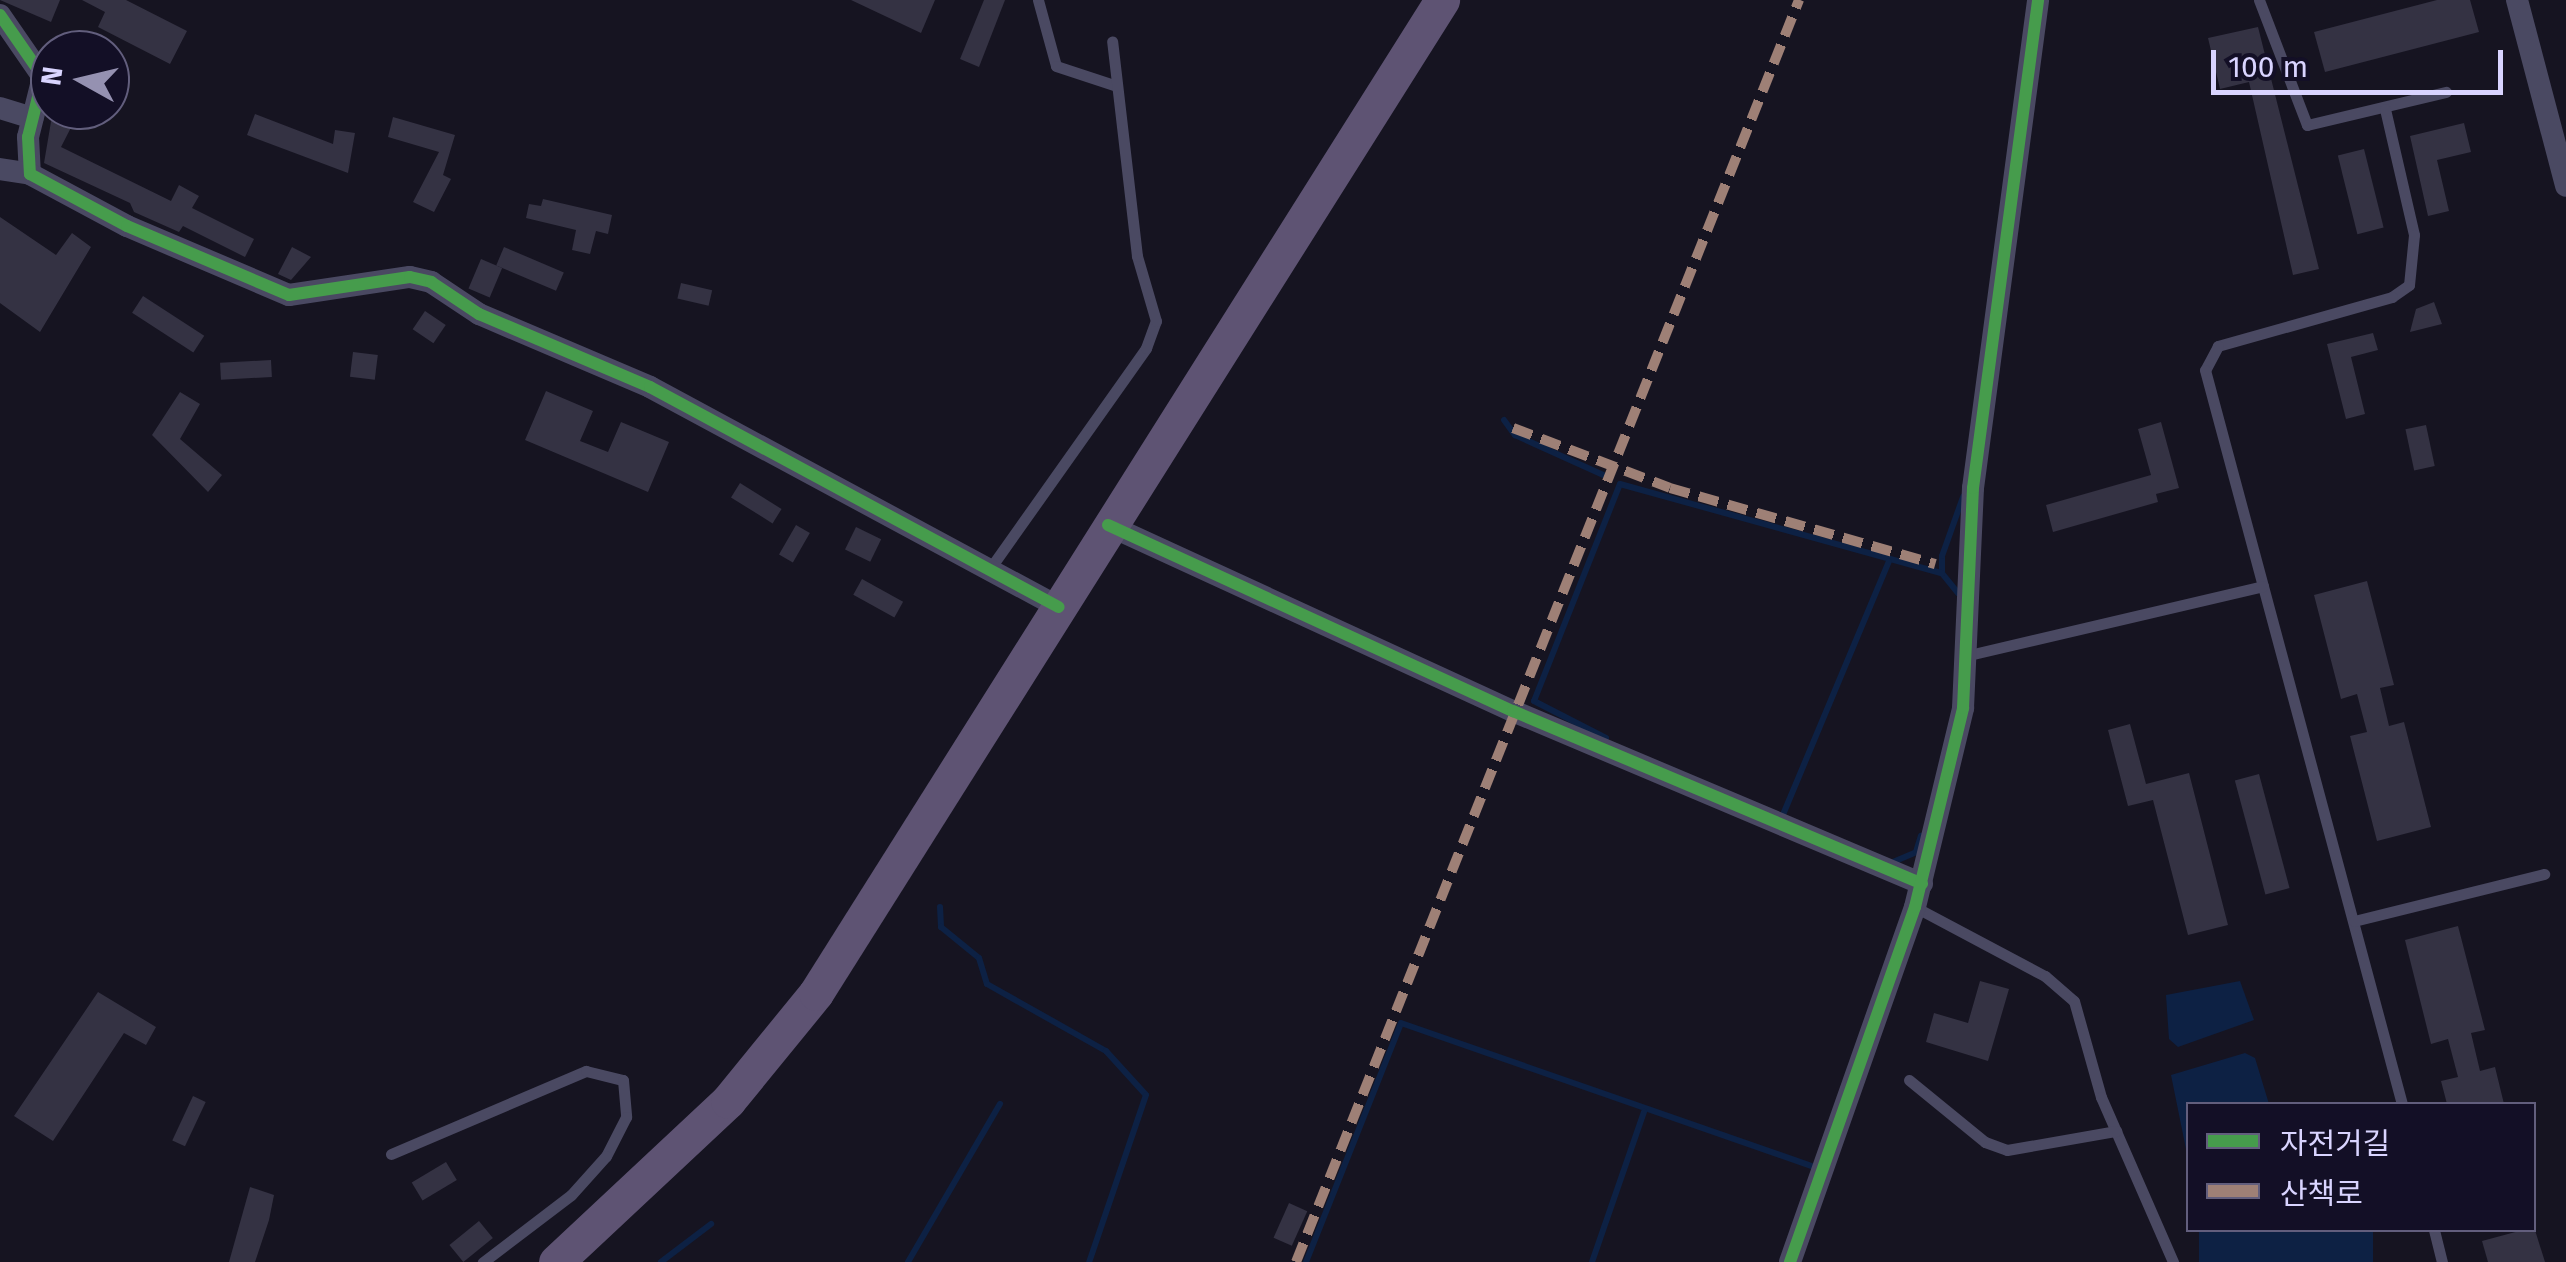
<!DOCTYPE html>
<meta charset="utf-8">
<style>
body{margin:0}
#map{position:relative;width:2566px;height:1262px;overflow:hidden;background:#161421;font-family:"Fira Sans","Noto Sans KR",sans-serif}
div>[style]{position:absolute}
.water>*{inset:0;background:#0d2144;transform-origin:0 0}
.stream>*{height:6px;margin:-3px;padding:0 3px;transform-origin:3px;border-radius:3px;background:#0d2144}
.building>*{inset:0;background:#343243;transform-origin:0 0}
.lane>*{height:11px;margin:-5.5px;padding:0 5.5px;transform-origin:5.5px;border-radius:5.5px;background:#4a4962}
.street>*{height:22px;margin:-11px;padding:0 11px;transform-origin:11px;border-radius:11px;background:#4a4962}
.primary>*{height:35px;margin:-17.5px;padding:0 17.5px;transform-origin:17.5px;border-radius:17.5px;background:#5e5373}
.quiet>*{height:10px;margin-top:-5px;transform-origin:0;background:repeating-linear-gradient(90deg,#9e8076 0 20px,transparent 0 30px)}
.cycleway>*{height:12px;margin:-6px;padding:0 6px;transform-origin:6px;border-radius:6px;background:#469c4c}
span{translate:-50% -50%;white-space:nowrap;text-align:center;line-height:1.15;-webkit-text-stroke:9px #130f26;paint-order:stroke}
.legend{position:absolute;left:2186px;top:1102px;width:350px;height:130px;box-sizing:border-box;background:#130f26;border:2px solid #625e7d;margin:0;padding:12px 18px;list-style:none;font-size:30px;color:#d9d4ff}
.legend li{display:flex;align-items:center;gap:20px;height:50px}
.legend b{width:50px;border:2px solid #625e7d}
.north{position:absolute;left:30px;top:30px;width:100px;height:100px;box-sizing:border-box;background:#130f26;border:2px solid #625e7d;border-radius:50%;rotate:278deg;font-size:28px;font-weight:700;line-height:40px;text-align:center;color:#d9d4ff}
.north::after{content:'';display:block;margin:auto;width:35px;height:45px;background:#9591b1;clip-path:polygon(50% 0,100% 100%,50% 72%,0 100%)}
.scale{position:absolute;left:2211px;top:50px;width:292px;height:45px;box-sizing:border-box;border:5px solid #d9d4ff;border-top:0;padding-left:12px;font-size:30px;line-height:35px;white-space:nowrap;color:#d9d4ff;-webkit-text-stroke:8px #130f26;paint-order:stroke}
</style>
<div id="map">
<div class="water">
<i style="clip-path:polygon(2240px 981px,2254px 1020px,2178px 1047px,2169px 1039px,2166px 995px)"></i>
<i style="clip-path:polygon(2245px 1053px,2255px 1058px,2269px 1104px,2188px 1104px,2188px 1159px,2171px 1075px)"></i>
<i style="left:2199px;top:1230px;width:174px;height:33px"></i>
</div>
<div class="stream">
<i style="left:1504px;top:420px;width:19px;rotate:54deg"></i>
<i style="left:1515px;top:435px;width:97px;rotate:24.4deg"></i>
<i style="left:1958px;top:593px;width:26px;rotate:-129deg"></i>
<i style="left:1942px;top:573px;width:17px;rotate:-90deg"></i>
<i style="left:1942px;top:556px;width:63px;rotate:-70.4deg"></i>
<i style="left:1606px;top:738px;width:81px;rotate:-152.8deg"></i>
<i style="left:1534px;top:701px;width:233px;rotate:-68.4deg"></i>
<i style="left:1620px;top:484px;width:334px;rotate:15.5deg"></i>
<i style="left:1782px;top:817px;width:277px;rotate:-67.3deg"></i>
<i style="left:1893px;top:862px;width:25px;rotate:-23deg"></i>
<i style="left:1916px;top:852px;width:17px;rotate:-73deg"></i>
<i style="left:940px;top:907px;width:20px;rotate:87deg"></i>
<i style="left:941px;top:927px;width:49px;rotate:39.2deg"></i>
<i style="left:979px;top:958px;width:27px;rotate:73deg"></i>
<i style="left:987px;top:984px;width:137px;rotate:29.4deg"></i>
<i style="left:1106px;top:1051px;width:59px;rotate:47.7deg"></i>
<i style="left:1146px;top:1095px;width:176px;rotate:108.8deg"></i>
<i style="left:661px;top:1262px;width:63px;rotate:-37.2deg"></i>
<i style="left:908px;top:1262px;width:183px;rotate:-59.8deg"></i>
<i style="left:1306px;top:1262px;width:257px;rotate:-68.3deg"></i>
<i style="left:1401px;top:1023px;width:435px;rotate:19.2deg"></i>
<i style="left:1592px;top:1262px;width:159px;rotate:-70.9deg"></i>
</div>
<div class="building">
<i style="clip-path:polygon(0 0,60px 0,51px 22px)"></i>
<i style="clip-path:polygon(82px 0,126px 0,187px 31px,170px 64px,98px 27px,105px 12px)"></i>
<i style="clip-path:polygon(851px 0,935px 0,921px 33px)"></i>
<i style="clip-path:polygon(984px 0,1005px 0,979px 67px,960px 59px)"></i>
<i style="clip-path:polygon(2437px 0,2470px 0,2479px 32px,2325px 72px,2314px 32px)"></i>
<i style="clip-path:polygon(2258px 27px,2319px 269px,2293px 275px,2249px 82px,2220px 89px,2208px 38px)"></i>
<i style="clip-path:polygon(53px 110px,80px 110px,61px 147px,171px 201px,179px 185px,199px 196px,192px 208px,254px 239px,245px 257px,183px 226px,179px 232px,134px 212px,130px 203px,44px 163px)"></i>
<i style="clip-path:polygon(255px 114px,333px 144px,335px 130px,355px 133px,348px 173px,247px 135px)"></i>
<i style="clip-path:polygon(393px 117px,455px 135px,443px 175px,451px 179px,434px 212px,413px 202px,439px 152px,388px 137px)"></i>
<i style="clip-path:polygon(2464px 123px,2471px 152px,2437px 160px,2449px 211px,2428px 216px,2410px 136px)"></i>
<i style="left:2364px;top:149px;width:81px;height:27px;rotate:76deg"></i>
<i style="clip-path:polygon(543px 199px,612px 215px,608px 234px,596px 231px,590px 254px,572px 250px,576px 230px,526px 218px,529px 204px,541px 206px)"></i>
<i style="clip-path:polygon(0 217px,56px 255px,72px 233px,91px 247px,40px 332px,0 303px)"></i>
<i style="clip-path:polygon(292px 247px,311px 257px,291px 280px,278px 274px)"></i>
<i style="left:504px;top:247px;width:65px;height:20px;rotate:23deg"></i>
<i style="left:481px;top:259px;width:23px;height:32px;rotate:23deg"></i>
<i style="left:681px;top:283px;width:32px;height:16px;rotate:13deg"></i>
<i style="left:143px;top:296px;width:73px;height:20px;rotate:33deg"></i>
<i style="clip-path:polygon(2434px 302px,2442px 324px,2410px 332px,2416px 309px)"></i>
<i style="left:425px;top:311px;width:25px;height:22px;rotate:34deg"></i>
<i style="clip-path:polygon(2373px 333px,2378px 350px,2351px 357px,2365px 414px,2346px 419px,2327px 344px)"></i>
<i style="left:353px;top:352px;width:25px;height:25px;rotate:7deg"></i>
<i style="left:271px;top:360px;width:17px;height:51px;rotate:87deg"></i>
<i style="clip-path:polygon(546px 391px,593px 411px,580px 441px,608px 452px,621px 422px,669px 442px,648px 492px,525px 440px)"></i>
<i style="clip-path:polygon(180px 392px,200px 404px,180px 439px,222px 475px,208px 492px,152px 435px)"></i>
<i style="clip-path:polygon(2161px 422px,2179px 488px,2156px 494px,2158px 502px,2053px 532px,2046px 505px,2151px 475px,2138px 429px)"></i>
<i style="left:2426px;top:425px;width:42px;height:21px;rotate:78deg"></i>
<i style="left:740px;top:483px;width:49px;height:17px;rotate:32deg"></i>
<i style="left:796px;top:525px;width:16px;height:34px;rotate:30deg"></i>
<i style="left:856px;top:527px;width:28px;height:25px;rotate:26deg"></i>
<i style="left:862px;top:579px;width:47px;height:18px;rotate:29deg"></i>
<i style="clip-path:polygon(2367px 581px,2394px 685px,2380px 688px,2389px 726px,2404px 722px,2431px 827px,2377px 841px,2350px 736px,2367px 732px,2357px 694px,2341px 699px,2314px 595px)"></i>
<i style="clip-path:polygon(2130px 724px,2146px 784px,2189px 773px,2228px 925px,2188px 935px,2153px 800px,2128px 806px,2108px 730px)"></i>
<i style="left:2259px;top:774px;width:118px;height:25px;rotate:75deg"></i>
<i style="clip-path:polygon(2458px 926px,2485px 1030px,2471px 1033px,2480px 1071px,2495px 1067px,2504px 1104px,2447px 1104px,2441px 1081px,2458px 1077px,2448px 1039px,2431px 1044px,2405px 940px)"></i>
<i style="clip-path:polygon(1980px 981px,2009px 989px,1988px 1061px,1926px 1042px,1934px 1013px,1968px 1023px)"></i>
<i style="clip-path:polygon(98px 992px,156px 1027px,146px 1045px,124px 1033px,53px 1141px,14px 1116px)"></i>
<i style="left:193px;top:1096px;width:14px;height:49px;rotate:25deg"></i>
<i style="left:446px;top:1162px;width:21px;height:40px;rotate:59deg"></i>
<i style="clip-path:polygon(250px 1187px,274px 1195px,269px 1220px,255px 1262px,229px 1262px)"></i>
<i style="left:1289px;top:1203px;width:20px;height:38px;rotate:24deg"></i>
<i style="left:479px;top:1221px;width:22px;height:38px;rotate:51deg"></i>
<i style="clip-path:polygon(2534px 1227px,2545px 1262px,2488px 1262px,2482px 1241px)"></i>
</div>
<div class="lane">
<i style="left:1038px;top:0;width:68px;rotate:74.7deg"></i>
<i style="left:1056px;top:66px;width:64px;rotate:18.2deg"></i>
<i style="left:2259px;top:0;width:134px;rotate:69deg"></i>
<i style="left:2307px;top:125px;width:143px;rotate:-13.4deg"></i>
<i style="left:2385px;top:109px;width:129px;rotate:77deg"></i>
<i style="left:2414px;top:235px;width:50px;rotate:95.7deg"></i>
<i style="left:2409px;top:285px;width:21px;rotate:145deg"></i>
<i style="left:2392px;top:297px;width:181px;rotate:164.3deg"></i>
<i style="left:2218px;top:346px;width:27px;rotate:118deg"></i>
<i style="left:2205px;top:370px;width:760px;rotate:74.98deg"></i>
<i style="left:989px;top:570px;width:272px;rotate:-54.7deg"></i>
<i style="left:1146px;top:348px;width:29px;rotate:-70deg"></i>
<i style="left:1156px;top:321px;width:68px;rotate:-106.3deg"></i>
<i style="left:1137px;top:256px;width:216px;rotate:-96.6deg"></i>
<i style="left:1969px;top:655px;width:302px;rotate:-13.2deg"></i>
<i style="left:1915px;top:907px;width:147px;rotate:28deg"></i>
<i style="left:2045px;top:976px;width:38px;rotate:41deg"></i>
<i style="left:2074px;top:1001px;width:100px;rotate:74.3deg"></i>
<i style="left:2101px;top:1097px;width:180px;rotate:66.4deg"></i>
<i style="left:2354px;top:921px;width:196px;rotate:-13.9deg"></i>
<i style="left:1909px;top:1080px;width:98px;rotate:39.2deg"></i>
<i style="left:1985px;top:1142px;width:23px;rotate:20deg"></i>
<i style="left:2007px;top:1150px;width:111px;rotate:-9.9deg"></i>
<i style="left:391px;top:1154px;width:212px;rotate:-23.1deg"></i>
<i style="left:586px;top:1071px;width:38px;rotate:14deg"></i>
<i style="left:623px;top:1080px;width:37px;rotate:85deg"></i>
<i style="left:626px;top:1117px;width:44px;rotate:117.1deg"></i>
<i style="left:606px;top:1156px;width:52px;rotate:131.9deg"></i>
<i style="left:571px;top:1195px;width:111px;rotate:142.7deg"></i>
<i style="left:2434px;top:1230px;width:33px;rotate:76deg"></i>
</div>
<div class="street">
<i style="left:2517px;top:0;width:192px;rotate:75.2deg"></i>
<i style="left:0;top:15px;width:75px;rotate:55.3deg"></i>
<i style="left:43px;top:77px;width:62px;rotate:104deg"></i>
<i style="left:28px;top:137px;width:37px;rotate:87deg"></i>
<i style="left:30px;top:174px;width:110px;rotate:28.2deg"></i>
<i style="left:127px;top:226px;width:176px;rotate:23.1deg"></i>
<i style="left:289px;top:295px;width:122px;rotate:-8.5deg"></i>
<i style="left:410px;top:277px;width:22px;rotate:13deg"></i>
<i style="left:431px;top:282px;width:58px;rotate:33.7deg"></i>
<i style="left:479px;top:314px;width:186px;rotate:23.1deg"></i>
<i style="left:650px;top:387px;width:464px;rotate:28.3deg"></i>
<i style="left:0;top:108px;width:34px;rotate:17deg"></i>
<i style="left:0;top:169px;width:30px;rotate:9deg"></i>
<i style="left:1108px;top:525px;width:446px;rotate:24.7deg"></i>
<i style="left:1513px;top:711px;width:444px;rotate:22.9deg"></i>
<i style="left:1790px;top:1262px;width:376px;rotate:-70.6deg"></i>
<i style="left:1915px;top:907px;width:205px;rotate:-76.4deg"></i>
<i style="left:1963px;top:708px;width:220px;rotate:-87.4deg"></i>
<i style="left:1973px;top:488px;width:492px;rotate:-82.4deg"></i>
</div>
<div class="primary">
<i style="left:556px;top:1262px;width:236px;rotate:-43.1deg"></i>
<i style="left:728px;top:1101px;width:139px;rotate:-50.8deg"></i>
<i style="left:816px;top:993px;width:1174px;rotate:-57.77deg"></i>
</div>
<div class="quiet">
<i style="left:1513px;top:428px;width:168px;rotate:20.9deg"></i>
<i style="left:1670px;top:488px;width:276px;rotate:16deg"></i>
<i style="left:1296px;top:1262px;width:1359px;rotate:-68.27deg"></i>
</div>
<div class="cycleway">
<i style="left:0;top:15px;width:75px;rotate:55.3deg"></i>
<i style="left:43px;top:77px;width:62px;rotate:104deg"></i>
<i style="left:28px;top:137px;width:37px;rotate:87deg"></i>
<i style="left:30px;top:174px;width:110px;rotate:28.2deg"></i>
<i style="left:127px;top:226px;width:176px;rotate:23.1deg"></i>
<i style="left:289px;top:295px;width:122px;rotate:-8.5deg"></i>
<i style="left:410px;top:277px;width:22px;rotate:13deg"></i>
<i style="left:431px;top:282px;width:58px;rotate:33.7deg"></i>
<i style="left:479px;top:314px;width:186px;rotate:23.1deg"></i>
<i style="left:650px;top:387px;width:464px;rotate:28.3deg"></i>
<i style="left:1108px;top:525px;width:446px;rotate:24.7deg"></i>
<i style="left:1513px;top:711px;width:444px;rotate:22.9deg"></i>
<i style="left:1790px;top:1262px;width:376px;rotate:-70.6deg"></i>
<i style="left:1915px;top:907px;width:205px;rotate:-76.4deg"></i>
<i style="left:1963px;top:708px;width:220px;rotate:-87.4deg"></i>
<i style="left:1973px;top:488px;width:492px;rotate:-82.4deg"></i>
</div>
<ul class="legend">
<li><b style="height:12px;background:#469c4c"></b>자전거길</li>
<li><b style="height:12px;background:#9e8076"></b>산책로</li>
</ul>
<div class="north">N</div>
<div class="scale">100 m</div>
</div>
